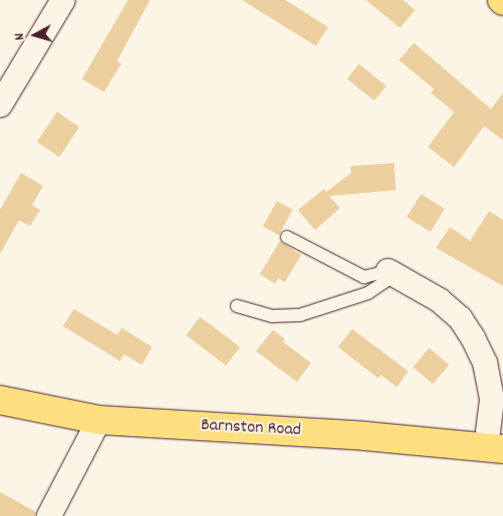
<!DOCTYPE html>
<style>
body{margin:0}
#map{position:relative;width:503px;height:516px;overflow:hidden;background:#fcf5e5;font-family:Dekko,sans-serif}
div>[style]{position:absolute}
.building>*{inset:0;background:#eccf9f;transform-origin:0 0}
.roads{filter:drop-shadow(0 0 1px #4a1f2b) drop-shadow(0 0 1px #4a1f2b)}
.lane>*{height:12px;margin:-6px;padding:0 6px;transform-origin:6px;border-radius:6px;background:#fcf5e5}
.street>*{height:24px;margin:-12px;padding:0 12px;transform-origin:12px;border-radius:12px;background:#fcf5e5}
.primary>*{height:28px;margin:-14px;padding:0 14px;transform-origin:14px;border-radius:14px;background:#fce080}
span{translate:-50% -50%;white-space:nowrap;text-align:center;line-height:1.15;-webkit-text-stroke:4px #fcf5e5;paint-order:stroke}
.street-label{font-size:18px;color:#4a1f2b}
.north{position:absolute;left:10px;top:10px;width:50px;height:50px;-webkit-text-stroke:4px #fcf5e5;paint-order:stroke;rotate:264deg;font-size:14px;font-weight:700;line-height:20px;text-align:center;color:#4a1f2b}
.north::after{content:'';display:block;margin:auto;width:18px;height:22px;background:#4a1f2b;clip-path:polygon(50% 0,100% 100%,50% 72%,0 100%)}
</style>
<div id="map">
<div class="building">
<i style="clip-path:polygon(128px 0,150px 0,117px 61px,121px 64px,104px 92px,82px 79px)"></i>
<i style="clip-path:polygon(242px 0,285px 0,328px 27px,316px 46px)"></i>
<i style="clip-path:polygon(366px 0,403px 0,415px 10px,400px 28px)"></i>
<i style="clip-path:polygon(414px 43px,491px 109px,503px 93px,503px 140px,484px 126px,454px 167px,428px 147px,454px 112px,431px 93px,434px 89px,399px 60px)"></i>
<i style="left:359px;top:64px;width:35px;height:19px;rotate:39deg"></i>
<i style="left:57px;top:112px;width:27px;height:36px;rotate:34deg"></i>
<i style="clip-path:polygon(394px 163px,396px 190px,329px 196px,340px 208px,315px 230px,298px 210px,324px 189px,326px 192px,351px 173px,351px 166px)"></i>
<i style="clip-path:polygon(21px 173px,43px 186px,32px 205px,40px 210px,30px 226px,19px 220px,0 254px,0 210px)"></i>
<i style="left:421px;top:194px;width:28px;height:27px;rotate:32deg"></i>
<i style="left:277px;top:201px;width:18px;height:29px;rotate:29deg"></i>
<i style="clip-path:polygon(489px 211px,503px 220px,503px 286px,436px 248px,450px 227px,470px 241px)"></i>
<i style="clip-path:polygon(280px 241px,301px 255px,285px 282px,278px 278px,275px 284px,260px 274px)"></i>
<i style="clip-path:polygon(74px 309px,117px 335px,122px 328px,152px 347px,142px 365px,124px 354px,120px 361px,63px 326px)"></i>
<i style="left:200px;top:317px;width:50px;height:23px;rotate:37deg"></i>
<i style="clip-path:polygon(352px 329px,408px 371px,397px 387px,381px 375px,378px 378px,338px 347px)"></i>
<i style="clip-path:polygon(273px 330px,285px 339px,283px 342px,311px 363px,297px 382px,256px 351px)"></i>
<i style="left:429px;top:348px;width:26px;height:25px;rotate:40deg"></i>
<i style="clip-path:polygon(0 492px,36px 512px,35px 516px,0 516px)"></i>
</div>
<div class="roads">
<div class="lane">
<i style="left:287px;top:237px;width:87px;rotate:27.5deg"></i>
<i style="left:364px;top:277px;width:25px;rotate:-14deg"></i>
<i style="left:237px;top:306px;width:37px;rotate:16deg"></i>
<i style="left:273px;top:316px;width:27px;rotate:-2deg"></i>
<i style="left:300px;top:315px;width:71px;rotate:-17.9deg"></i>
<i style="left:368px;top:293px;width:32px;rotate:-34deg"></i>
</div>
<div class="street">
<i style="left:0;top:105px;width:122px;rotate:-59deg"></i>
<i style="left:388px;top:271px;width:59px;rotate:29.6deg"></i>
<i style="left:439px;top:300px;width:28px;rotate:41deg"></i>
<i style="left:460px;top:318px;width:24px;rotate:57deg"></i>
<i style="left:473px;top:338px;width:28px;rotate:64deg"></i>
<i style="left:485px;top:363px;width:38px;rotate:79deg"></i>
<i style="left:492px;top:400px;width:47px;rotate:97.3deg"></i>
<i style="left:49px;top:516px;width:108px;rotate:-62.5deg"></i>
</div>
<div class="primary">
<i style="left:502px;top:0;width:1px;rotate:45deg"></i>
<i style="left:0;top:400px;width:101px;rotate:11.4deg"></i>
<i style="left:99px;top:420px;width:266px;rotate:3.4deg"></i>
<i style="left:365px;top:436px;width:139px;rotate:5.4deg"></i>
</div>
</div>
<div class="street-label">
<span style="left:251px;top:429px;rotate:3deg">Barnston Road</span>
</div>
<div class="north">N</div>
</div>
